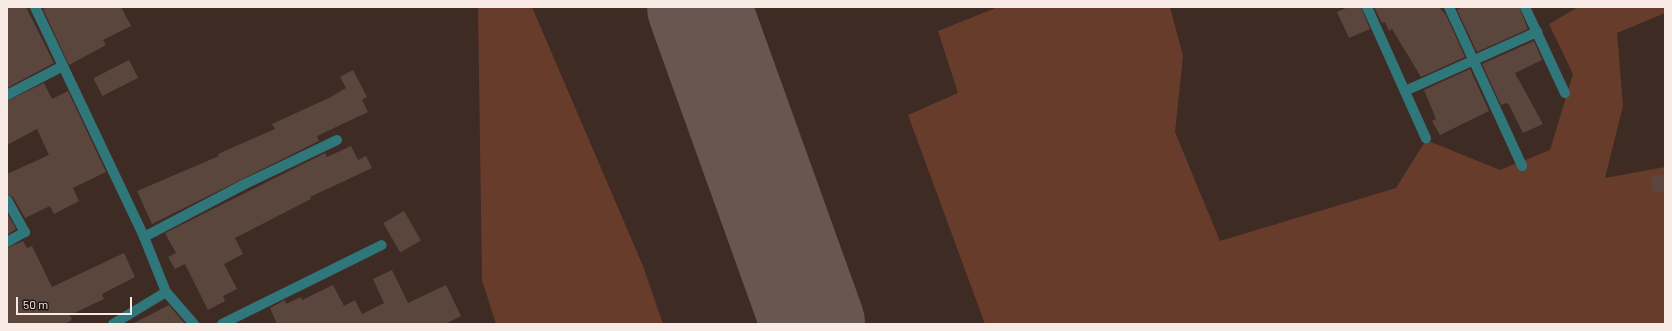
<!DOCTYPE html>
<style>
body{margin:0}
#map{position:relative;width:1672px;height:331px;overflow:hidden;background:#3e2b24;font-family:Barlow,sans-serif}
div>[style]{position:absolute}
.green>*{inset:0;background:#683c2b}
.runway>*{height:104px;margin:-52px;padding:0 52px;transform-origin:52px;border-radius:52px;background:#685650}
.building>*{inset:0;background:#5b463e;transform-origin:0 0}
.minor>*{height:10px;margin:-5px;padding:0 5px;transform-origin:5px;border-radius:5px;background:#30777c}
span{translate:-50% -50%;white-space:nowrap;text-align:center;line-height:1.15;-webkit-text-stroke:3.5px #1f1613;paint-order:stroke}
.frame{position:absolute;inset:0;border:8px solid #f8ebe6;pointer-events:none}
.scale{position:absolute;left:16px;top:297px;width:116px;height:18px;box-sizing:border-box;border:2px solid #f8ebe6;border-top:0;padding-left:5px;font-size:12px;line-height:14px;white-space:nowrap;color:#f8ebe6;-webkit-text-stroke:3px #1f1613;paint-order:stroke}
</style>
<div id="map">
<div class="green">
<i style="clip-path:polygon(478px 7px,532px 7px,643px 266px,663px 324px,496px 324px,482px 280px)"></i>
<i style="clip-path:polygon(998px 7px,1170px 7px,1183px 56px,1175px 132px,1220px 241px,1396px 188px,1426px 140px,1500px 170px,1550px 150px,1573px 74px,1549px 24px,1578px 7px,1665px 7px,1665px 13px,1617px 33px,1623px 106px,1605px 178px,1665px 167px,1665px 324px,985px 324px,908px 115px,958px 93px,938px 31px)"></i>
</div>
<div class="runway">
<i style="left:699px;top:7px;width:337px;rotate:70.2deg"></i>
</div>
<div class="building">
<i style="clip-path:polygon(7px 7px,26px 7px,54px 63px,7px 88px)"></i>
<i style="clip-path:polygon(48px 7px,121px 7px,131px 26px,103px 40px,106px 45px,69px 65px,43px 9px)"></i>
<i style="clip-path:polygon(1348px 7px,1361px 7px,1370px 29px,1349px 38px,1337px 12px)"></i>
<i style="clip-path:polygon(1374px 7px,1439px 7px,1446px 15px,1465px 57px,1421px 77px,1392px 29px,1389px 31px,1385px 22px,1382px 23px)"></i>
<i style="clip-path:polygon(1463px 7px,1519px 7px,1528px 29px,1477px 52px,1457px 10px)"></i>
<i style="clip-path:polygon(1534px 41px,1542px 60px,1515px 73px,1543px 124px,1523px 133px,1509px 105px,1507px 103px,1501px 105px,1482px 64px)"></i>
<i style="left:129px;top:60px;width:20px;height:40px;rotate:63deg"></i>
<i style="clip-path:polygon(1470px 69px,1489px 111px,1440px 135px,1432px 121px,1436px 119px,1424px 90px)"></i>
<i style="clip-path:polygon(353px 70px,367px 97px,362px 100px,368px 112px,317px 136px,319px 141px,152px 224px,137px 191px,219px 156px,218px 154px,275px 129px,272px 124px,331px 97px,346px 88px,340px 77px)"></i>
<i style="clip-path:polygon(44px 83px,52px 99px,68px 91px,106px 172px,73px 188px,79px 201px,54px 214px,50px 206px,25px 218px,13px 197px,7px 194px,7px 174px,49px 155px,37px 129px,7px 145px,7px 101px)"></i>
<i style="clip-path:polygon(351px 146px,358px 160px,366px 156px,372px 168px,310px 197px,311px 199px,235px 238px,243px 254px,224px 264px,237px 289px,223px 296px,225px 301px,208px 310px,185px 264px,175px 269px,168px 257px,176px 253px,165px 233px,325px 153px,327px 157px)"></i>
<i style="clip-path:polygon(1665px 175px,1665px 192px,1653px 193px,1651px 176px)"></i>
<i style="left:404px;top:211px;width:34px;height:24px;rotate:60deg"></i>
<i style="clip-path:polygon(7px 213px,16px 229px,7px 235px)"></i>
<i style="clip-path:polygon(23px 241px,27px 248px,32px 246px,52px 287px,124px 253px,135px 277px,102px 294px,104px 299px,70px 315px,72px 320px,64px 324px,7px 324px,7px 248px)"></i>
<i style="clip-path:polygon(392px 270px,408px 303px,446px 285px,461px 316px,445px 324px,277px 324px,270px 308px,285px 300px,286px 304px,301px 297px,302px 300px,333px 285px,344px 306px,355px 300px,362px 314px,384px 303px,373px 279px)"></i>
<i style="clip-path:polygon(169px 305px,185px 324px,132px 324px)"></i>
</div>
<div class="minor">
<i style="left:35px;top:7px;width:255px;rotate:64.6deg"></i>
<i style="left:1367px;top:7px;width:144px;rotate:65.8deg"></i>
<i style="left:1449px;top:7px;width:175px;rotate:65.3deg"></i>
<i style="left:1525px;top:7px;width:95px;rotate:65.1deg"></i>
<i style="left:1405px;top:91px;width:145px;rotate:-24.1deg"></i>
<i style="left:7px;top:95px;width:63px;rotate:-27.4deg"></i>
<i style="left:7px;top:200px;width:37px;rotate:61deg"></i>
<i style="left:25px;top:232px;width:21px;rotate:151deg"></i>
<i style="left:113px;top:324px;width:62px;rotate:-31.1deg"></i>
<i style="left:194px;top:324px;width:43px;rotate:-131.2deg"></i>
<i style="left:166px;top:292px;width:59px;rotate:-111.8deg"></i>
<i style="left:144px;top:237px;width:114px;rotate:-27.7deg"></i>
<i style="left:245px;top:184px;width:102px;rotate:-25.6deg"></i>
<i style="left:222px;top:324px;width:178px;rotate:-26.3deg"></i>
</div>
<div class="frame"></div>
<div class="scale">50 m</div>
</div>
